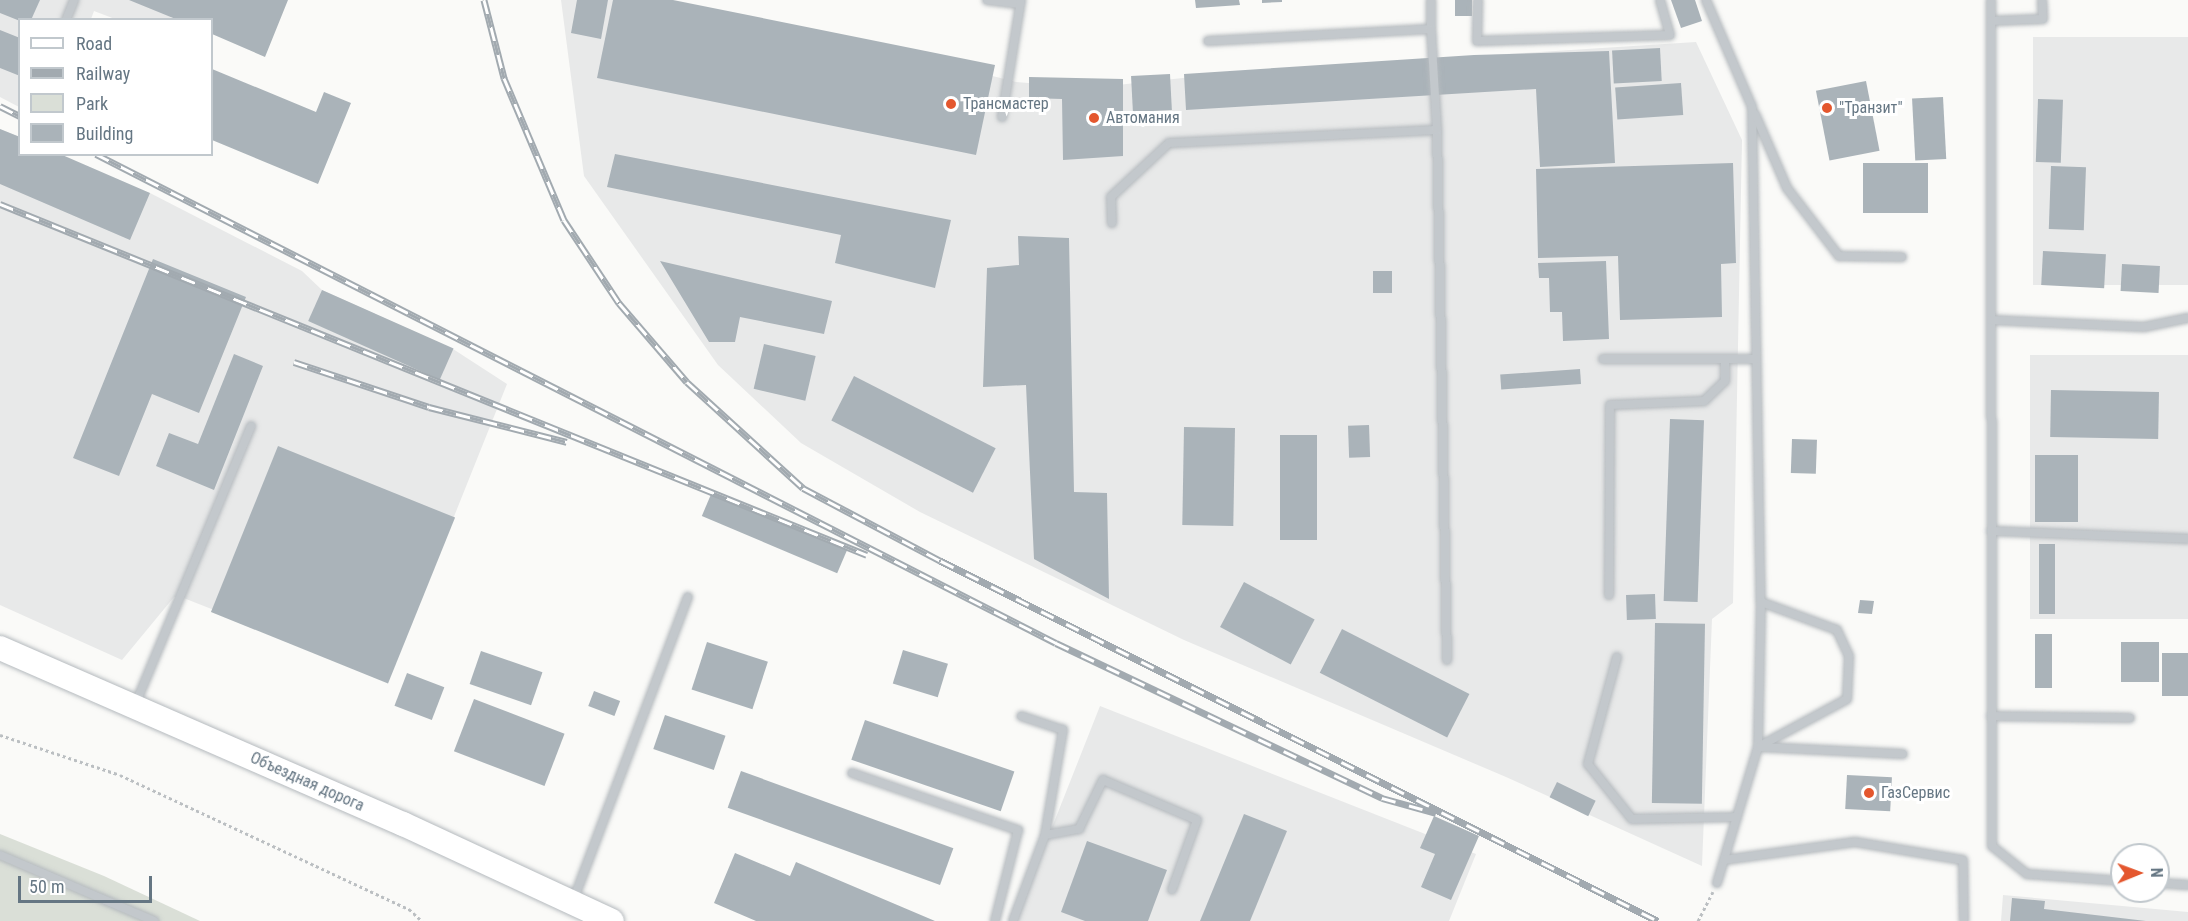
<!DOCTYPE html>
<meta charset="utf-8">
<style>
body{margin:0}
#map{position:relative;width:2188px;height:921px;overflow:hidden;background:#fafaf8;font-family:"Roboto Condensed",sans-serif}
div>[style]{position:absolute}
.built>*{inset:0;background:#e8e9e9;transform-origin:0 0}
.green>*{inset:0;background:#dadfd7}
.building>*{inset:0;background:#aab3b9;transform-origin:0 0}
.path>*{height:3px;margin-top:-1.5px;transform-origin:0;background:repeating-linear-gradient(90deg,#bbbfc2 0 3px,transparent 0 6px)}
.roads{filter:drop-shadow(0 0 2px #b5babe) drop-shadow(0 0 2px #b5babe)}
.service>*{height:8px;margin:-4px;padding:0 4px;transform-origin:4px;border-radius:4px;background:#c3c8cc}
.primary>*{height:24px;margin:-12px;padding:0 12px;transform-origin:12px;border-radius:12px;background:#fff}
.rail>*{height:7px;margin-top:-3.5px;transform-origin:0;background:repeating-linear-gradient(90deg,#fff 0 14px,#a2aab0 0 28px);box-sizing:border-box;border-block:2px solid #a2aab0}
.dots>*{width:16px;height:16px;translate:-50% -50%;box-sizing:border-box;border:3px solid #fff;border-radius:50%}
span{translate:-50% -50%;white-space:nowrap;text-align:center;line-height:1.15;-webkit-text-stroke:6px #fff;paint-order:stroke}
.poi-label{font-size:16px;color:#657683}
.left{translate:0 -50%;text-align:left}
.street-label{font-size:16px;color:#657683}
.legend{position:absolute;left:18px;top:18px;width:195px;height:138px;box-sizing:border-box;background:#fff;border:2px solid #c1c8cd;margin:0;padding:8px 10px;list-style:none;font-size:18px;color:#657683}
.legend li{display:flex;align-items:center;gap:12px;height:30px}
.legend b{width:30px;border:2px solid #c1c8cd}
.north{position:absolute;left:2110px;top:843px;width:60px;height:60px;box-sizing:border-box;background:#fff;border:2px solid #c1c8cd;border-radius:50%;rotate:89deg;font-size:16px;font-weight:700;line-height:24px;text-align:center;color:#657683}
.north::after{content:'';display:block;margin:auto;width:21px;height:27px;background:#e4572e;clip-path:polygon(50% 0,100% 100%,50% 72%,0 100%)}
.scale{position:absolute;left:18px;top:876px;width:134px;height:27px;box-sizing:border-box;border:3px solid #657683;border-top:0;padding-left:8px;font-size:18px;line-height:21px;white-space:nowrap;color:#657683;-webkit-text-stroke:4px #fff;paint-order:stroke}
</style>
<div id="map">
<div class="built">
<i style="clip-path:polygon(0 0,178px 0,171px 19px,115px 19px,94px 11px,91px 19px,20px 20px,19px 107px,0 97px)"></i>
<i style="clip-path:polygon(561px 0,669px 0,860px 42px,1016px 82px,1089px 88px,1258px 70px,1696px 42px,1742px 140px,1733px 603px,1712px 619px,1702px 866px,1506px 777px,1184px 640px,920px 512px,801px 443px,718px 365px,584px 176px)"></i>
<i style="left:2033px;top:37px;width:155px;height:248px"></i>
<i style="clip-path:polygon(0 129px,19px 137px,20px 154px,150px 193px,302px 271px,322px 290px,453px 349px,507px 384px,389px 679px,181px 597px,174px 597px,122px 660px,0 605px)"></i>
<i style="left:2188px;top:355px;width:264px;height:158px;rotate:90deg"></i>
<i style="clip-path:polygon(1100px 706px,1476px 854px,1449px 921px,1015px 921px)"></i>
<i style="clip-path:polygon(2003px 895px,2188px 912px,2188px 921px,2001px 921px)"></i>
</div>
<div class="green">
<i style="clip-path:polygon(0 834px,104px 876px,200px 921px,0 921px)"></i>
</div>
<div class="building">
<i style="clip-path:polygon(0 0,40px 0,31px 20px,20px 21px,0 13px)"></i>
<i style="clip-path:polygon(129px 0,288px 0,265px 57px,212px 34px,212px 20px,178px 20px)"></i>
<i style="clip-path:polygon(577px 0,608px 0,601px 39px,571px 33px)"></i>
<i style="clip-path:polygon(613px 0,673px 0,995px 65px,976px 155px,597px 78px)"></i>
<i style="clip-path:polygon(1195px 0,1239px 0,1240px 5px,1196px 8px)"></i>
<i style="clip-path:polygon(1262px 0,1282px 0,1282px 2px,1262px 3px)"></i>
<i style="left:1455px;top:0;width:17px;height:16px"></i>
<i style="clip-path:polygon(1671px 0,1695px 0,1702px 21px,1681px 28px)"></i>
<i style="clip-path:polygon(0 30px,20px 38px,20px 76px,0 68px)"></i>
<i style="left:1660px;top:48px;width:33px;height:48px;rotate:87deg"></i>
<i style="clip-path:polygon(1609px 51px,1615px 163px,1540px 167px,1536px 89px,1186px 110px,1184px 74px,1474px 55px)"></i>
<i style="clip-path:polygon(212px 69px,316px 112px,324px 92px,351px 103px,318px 184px,212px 140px)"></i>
<i style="left:1170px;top:74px;width:36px;height:39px;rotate:87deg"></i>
<i style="clip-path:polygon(1029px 77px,1123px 79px,1123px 156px,1063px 160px,1062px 99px,1029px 98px)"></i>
<i style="left:1866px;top:81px;width:71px;height:51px;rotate:79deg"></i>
<i style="left:1681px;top:83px;width:32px;height:66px;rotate:86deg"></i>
<i style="left:1943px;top:97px;width:62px;height:31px;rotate:87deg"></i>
<i style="left:2038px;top:99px;width:25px;height:63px;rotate:2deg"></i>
<i style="clip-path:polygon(0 129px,20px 137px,20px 154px,60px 154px,150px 193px,130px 240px,0 184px)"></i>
<i style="clip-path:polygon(615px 154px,951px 220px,935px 288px,835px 263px,841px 235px,607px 187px)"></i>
<i style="clip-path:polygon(1733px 163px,1736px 263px,1721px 264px,1722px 317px,1620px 320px,1618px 256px,1538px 258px,1536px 169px)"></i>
<i style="left:1928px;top:163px;width:50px;height:65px;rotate:90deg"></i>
<i style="left:2051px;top:166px;width:35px;height:63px;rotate:2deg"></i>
<i style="clip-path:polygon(1018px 236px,1069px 238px,1074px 492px,1107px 493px,1109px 599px,1034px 559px,1026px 385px,983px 387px,987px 268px,1019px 265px)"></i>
<i style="left:2043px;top:251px;width:63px;height:34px;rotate:3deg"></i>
<i style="clip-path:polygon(153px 259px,246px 297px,199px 413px,152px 394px,119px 476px,73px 458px)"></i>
<i style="clip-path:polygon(660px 261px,832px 301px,824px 334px,740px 317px,735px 342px,709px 342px)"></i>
<i style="clip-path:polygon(1606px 261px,1609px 339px,1563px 341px,1562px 312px,1550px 312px,1549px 278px,1539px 278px,1538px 263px)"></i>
<i style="left:2122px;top:264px;width:38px;height:27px;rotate:3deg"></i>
<i style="left:1373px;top:271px;width:19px;height:22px"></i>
<i style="left:322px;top:290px;width:144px;height:34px;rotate:24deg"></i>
<i style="left:764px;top:344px;width:53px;height:46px;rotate:13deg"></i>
<i style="clip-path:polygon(234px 354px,263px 366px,214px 490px,156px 466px,169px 433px,198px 444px)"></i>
<i style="left:1580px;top:369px;width:15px;height:80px;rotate:86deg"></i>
<i style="left:854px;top:376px;width:159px;height:50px;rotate:27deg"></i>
<i style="left:2051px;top:390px;width:108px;height:47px;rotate:1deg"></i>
<i style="left:1670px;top:419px;width:34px;height:182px;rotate:2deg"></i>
<i style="left:1369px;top:425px;width:32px;height:21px;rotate:88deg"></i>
<i style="left:1184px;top:427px;width:51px;height:98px;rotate:1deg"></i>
<i style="left:1280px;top:435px;width:37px;height:105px"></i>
<i style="left:1792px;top:439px;width:25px;height:34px;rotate:2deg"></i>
<i style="left:278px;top:446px;width:191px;height:179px;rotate:22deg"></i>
<i style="left:2035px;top:455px;width:43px;height:67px"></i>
<i style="left:712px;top:492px;width:147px;height:26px;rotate:23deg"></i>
<i style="left:2039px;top:544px;width:16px;height:70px"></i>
<i style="left:1244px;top:582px;width:80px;height:51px;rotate:28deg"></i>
<i style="left:1655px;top:594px;width:25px;height:29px;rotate:88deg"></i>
<i style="clip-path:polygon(1860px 600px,1874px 601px,1872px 614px,1858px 613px)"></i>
<i style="left:1655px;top:623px;width:50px;height:180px;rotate:1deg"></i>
<i style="left:1342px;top:629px;width:143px;height:49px;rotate:27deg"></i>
<i style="left:2035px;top:634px;width:17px;height:54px"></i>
<i style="left:707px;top:642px;width:64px;height:50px;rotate:18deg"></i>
<i style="left:2121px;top:642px;width:38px;height:40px"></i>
<i style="left:903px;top:650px;width:47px;height:35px;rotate:17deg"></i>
<i style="left:481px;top:651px;width:65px;height:35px;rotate:19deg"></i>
<i style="left:2162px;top:653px;width:26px;height:43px"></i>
<i style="left:407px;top:673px;width:40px;height:35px;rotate:21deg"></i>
<i style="left:594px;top:691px;width:28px;height:16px;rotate:21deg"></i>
<i style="left:474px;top:699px;width:97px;height:56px;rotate:21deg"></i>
<i style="left:665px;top:715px;width:64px;height:36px;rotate:19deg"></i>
<i style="left:865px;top:720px;width:158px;height:42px;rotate:19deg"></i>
<i style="left:741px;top:771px;width:226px;height:39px;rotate:20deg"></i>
<i style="left:1847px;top:775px;width:45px;height:34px;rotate:3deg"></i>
<i style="left:1557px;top:782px;width:43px;height:17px;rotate:26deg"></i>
<i style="clip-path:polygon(1244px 814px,1287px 831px,1250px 921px,1200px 921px)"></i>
<i style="clip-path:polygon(1434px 816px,1479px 836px,1451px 900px,1421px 887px,1435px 854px,1420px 848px)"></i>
<i style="clip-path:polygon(1087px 841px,1167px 870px,1148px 921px,1085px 921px,1061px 912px)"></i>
<i style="clip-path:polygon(735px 853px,790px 876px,796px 862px,935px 921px,756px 921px,714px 903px)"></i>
<i style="clip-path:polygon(2012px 898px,2045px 901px,2044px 909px,2146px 921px,2010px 921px)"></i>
</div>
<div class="path">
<i style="left:0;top:735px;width:126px;rotate:18.4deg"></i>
<i style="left:120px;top:775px;width:319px;rotate:24.9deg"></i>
<i style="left:409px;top:909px;width:18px;rotate:43deg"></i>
<i style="left:1698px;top:921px;width:33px;rotate:-63deg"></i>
</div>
<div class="roads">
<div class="service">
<i style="left:987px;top:0;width:33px;rotate:7deg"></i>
<i style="left:1478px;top:0;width:41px;rotate:91.4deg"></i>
<i style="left:1477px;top:41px;width:193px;rotate:-1.8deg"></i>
<i style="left:1670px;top:35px;width:36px;rotate:-106deg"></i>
<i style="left:1706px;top:0;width:116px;rotate:66.7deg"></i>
<i style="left:1752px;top:107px;width:495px;rotate:89deg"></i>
<i style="left:1761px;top:602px;width:145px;rotate:91.2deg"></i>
<i style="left:1758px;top:747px;width:142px;rotate:106.8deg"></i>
<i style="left:1991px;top:0;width:846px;rotate:89.93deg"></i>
<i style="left:1992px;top:846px;width:45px;rotate:38.7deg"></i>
<i style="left:2027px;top:874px;width:95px;rotate:4.2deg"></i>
<i style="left:66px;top:20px;width:22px;rotate:-68deg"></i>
<i style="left:1991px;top:21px;width:52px;rotate:-2.2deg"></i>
<i style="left:2043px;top:19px;width:19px;rotate:-93deg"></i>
<i style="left:1208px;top:41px;width:223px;rotate:-3.1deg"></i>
<i style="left:1431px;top:29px;width:29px;rotate:-90deg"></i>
<i style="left:1755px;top:114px;width:81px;rotate:66.6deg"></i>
<i style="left:1787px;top:188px;width:86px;rotate:52.6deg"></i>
<i style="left:1839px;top:256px;width:63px;rotate:0.9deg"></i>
<i style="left:1002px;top:117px;width:119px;rotate:-80.8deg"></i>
<i style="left:1437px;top:130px;width:530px;rotate:88.92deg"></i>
<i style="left:1112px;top:223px;width:26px;rotate:-92deg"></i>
<i style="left:1111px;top:197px;width:79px;rotate:-43deg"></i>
<i style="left:1169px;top:143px;width:268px;rotate:-2.8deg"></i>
<i style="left:1437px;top:130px;width:101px;rotate:-93.4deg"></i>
<i style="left:1991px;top:320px;width:153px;rotate:2.6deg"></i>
<i style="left:2144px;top:327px;width:45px;rotate:-11.6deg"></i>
<i style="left:1603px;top:359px;width:153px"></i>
<i style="left:1991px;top:531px;width:197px;rotate:2.3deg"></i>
<i style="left:1609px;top:595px;width:190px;rotate:-89.7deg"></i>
<i style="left:1610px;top:405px;width:94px;rotate:-2.4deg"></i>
<i style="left:1704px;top:401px;width:29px;rotate:-44deg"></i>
<i style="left:1725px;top:381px;width:22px;rotate:-90deg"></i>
<i style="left:1617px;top:657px;width:111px;rotate:105.2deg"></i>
<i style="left:1588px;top:764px;width:70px;rotate:51.3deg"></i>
<i style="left:1632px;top:819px;width:105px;rotate:-1.1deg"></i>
<i style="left:135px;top:705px;width:302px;rotate:-67.4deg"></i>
<i style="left:1991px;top:716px;width:139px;rotate:0.8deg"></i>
<i style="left:1758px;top:747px;width:101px;rotate:-28.3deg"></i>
<i style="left:1847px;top:699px;width:43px;rotate:-87.3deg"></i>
<i style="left:1849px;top:656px;width:29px;rotate:-115deg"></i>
<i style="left:1837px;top:630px;width:81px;rotate:-159.8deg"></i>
<i style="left:1760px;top:747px;width:143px;rotate:2.8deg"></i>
<i style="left:852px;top:773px;width:176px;rotate:19deg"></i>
<i style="left:1018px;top:830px;width:94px;rotate:104.2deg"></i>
<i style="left:1045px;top:835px;width:35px;rotate:-10deg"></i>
<i style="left:1079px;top:829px;width:55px;rotate:-63.9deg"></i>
<i style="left:1103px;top:780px;width:102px;rotate:23.1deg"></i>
<i style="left:1197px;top:820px;width:74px;rotate:109.7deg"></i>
<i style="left:0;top:855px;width:168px;rotate:23.2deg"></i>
<i style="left:1724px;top:860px;width:132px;rotate:-7.8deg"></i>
<i style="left:1855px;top:842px;width:109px;rotate:9.5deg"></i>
<i style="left:1963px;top:860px;width:61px;rotate:89.1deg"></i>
<i style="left:2158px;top:883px;width:30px;rotate:4deg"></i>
<i style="left:573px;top:901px;width:325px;rotate:-69.3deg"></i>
<i style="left:1013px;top:921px;width:92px;rotate:-69.6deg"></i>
<i style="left:1045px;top:835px;width:107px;rotate:-80.3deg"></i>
<i style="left:1063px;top:730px;width:44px;rotate:-161.6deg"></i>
</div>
<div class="primary">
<i style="left:0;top:648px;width:440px;rotate:23.6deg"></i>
<i style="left:403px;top:824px;width:230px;rotate:24.9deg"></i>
</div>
</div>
<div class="rail">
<i style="left:484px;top:0;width:81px;rotate:75.6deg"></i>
<i style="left:504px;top:78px;width:154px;rotate:67.1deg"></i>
<i style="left:564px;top:220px;width:100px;rotate:56.5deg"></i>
<i style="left:619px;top:303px;width:104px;rotate:49.3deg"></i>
<i style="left:687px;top:382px;width:157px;rotate:42.4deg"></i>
<i style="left:803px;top:488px;width:156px;rotate:27.9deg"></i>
<i style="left:941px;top:561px;width:802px;rotate:26.66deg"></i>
<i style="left:0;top:106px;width:22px;rotate:27deg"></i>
<i style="left:96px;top:154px;width:1077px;rotate:26.99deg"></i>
<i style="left:1056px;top:643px;width:361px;rotate:25.4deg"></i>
<i style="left:1382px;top:798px;width:56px;rotate:15.5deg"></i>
<i style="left:0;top:204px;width:935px;rotate:22.04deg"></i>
<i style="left:294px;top:362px;width:142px;rotate:18.4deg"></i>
<i style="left:429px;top:407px;width:142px;rotate:14.2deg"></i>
</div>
<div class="dots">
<i style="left:951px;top:104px;background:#e4572e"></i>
<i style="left:1827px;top:108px;background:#e4572e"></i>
<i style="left:1094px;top:118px;background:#e4572e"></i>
<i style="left:1869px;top:793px;background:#e4572e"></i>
</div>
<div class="poi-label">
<span class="left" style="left:963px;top:104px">Трансмастер</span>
<span class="left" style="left:1839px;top:108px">"Транзит"</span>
<span class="left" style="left:1106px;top:118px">Автомания</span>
<span class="left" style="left:1881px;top:793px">ГазСервис</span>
</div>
<div class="street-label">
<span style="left:307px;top:782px;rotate:24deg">Объездная дорога</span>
</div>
<ul class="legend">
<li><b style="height:8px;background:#fff"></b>Road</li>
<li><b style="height:8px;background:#a2aab0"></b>Railway</li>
<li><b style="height:16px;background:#dadfd7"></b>Park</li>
<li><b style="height:16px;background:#aab3b9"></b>Building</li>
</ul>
<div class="north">N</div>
<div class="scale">50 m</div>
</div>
